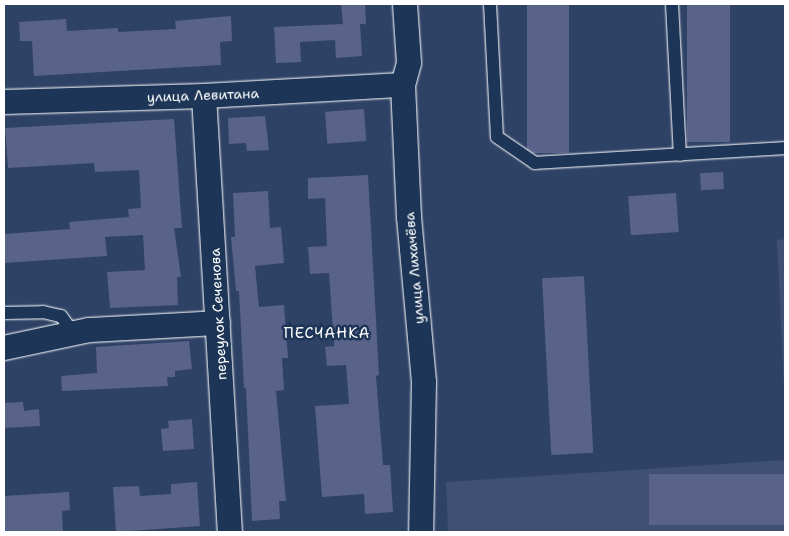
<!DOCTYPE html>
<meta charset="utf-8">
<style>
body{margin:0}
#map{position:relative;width:789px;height:536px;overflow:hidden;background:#2e4265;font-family:"Shantell Sans",sans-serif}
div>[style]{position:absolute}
.built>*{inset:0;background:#3f5073}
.building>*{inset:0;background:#596289;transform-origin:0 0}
.roads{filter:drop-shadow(0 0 1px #fff) drop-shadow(0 0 1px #fff)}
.service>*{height:12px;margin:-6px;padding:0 6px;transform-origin:6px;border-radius:6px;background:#1d3557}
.minor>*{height:24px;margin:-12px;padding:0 12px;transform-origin:12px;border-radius:12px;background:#1d3557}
span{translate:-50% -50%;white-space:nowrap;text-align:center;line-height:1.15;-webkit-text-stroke:5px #1d3557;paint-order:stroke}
.street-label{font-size:14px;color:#fff}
.neighbourhood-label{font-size:15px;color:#fff;letter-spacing:1px}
.frame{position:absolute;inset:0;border:5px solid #fff;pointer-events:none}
</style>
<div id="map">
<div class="built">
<i style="clip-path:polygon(785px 239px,785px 410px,777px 240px)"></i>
<i style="clip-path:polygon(785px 460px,785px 532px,448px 532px,446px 482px)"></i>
</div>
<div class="building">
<i style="clip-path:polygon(341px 4px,365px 4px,366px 24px,360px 24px,362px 56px,336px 58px,335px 40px,300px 42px,301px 62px,276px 63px,274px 27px,343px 24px)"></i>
<i style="left:527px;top:4px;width:42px;height:149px"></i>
<i style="left:687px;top:4px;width:43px;height:138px"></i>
<i style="clip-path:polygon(231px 16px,232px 41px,220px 42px,221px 65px,34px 76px,32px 41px,20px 41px,19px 22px,66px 19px,67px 31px,118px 28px,118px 32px,176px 29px,175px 21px)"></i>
<i style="left:364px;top:109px;width:32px;height:39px;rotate:86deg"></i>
<i style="clip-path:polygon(265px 116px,269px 150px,247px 151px,246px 143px,229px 144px,228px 118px)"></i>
<i style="clip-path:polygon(174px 119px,182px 228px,174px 228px,181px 277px,177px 277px,178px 305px,110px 308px,107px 272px,145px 270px,143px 235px,105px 237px,107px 256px,4px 263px,4px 234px,70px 229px,69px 222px,129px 217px,128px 209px,141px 208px,139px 170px,95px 172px,94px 163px,8px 168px,5px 128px)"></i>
<i style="left:723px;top:172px;width:17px;height:23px;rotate:87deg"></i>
<i style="clip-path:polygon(368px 175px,379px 375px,376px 376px,383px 465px,390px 465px,393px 512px,365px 514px,364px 494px,322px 497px,315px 406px,349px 404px,346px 365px,327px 366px,325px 347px,334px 346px,329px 273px,310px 274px,308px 247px,327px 246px,325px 198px,308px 199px,308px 178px)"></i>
<i style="clip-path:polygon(268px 191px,270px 228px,281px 227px,284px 263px,255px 266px,259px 307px,284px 305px,288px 358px,282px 358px,284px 390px,276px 391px,286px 501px,279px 501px,280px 519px,252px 521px,246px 388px,244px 388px,239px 291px,236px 291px,231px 237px,235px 237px,233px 193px)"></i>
<i style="left:676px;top:193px;width:39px;height:48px;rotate:86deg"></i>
<i style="left:584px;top:276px;width:177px;height:42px;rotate:87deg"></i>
<i style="clip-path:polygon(189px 341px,192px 369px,175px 371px,175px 377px,167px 377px,168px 386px,62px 391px,61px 376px,97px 373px,96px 347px)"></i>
<i style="clip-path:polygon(23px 402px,24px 411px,39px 409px,40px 426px,4px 428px,4px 403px)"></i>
<i style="clip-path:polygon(192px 419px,194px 449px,163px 451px,161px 429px,169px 428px,168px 421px)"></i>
<i style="left:785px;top:474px;width:51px;height:136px;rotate:90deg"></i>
<i style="clip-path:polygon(197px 482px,200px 526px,116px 532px,113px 487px,139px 486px,140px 496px,171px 494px,171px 484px)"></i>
<i style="clip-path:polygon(69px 492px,70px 510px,62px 511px,63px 532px,4px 532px,4px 496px)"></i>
</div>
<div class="roads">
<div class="service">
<i style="left:490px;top:4px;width:133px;rotate:87deg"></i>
<i style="left:497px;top:137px;width:46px;rotate:34.4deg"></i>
<i style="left:535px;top:163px;width:250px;rotate:-3.4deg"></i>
<i style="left:672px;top:4px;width:151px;rotate:87deg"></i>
<i style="left:4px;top:313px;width:39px;rotate:-1deg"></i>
<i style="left:43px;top:312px;width:18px;rotate:13deg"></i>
<i style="left:61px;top:316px;width:22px;rotate:54deg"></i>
</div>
<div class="minor">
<i style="left:405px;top:4px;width:59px;rotate:86.1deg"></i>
<i style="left:409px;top:63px;width:23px;rotate:105deg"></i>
<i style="left:403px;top:85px;width:132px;rotate:87.4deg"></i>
<i style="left:409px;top:217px;width:166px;rotate:84.8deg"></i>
<i style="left:424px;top:382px;width:150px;rotate:91.1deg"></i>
<i style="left:204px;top:96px;width:437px;rotate:86.6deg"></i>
<i style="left:4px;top:102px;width:200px;rotate:-1.7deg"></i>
<i style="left:204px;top:96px;width:199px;rotate:-3.2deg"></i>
<i style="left:4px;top:348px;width:87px;rotate:-12deg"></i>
<i style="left:89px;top:330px;width:129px;rotate:-3.1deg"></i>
</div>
</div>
<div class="street-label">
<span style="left:203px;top:95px;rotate:-2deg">улица Левитана</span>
<span style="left:414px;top:268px;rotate:-95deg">улица Лихачёва</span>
<span style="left:218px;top:314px;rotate:-93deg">переулок Сеченова</span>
</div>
<div class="neighbourhood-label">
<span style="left:327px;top:334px">ПЕСЧАНКА</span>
</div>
<div class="frame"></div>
</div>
